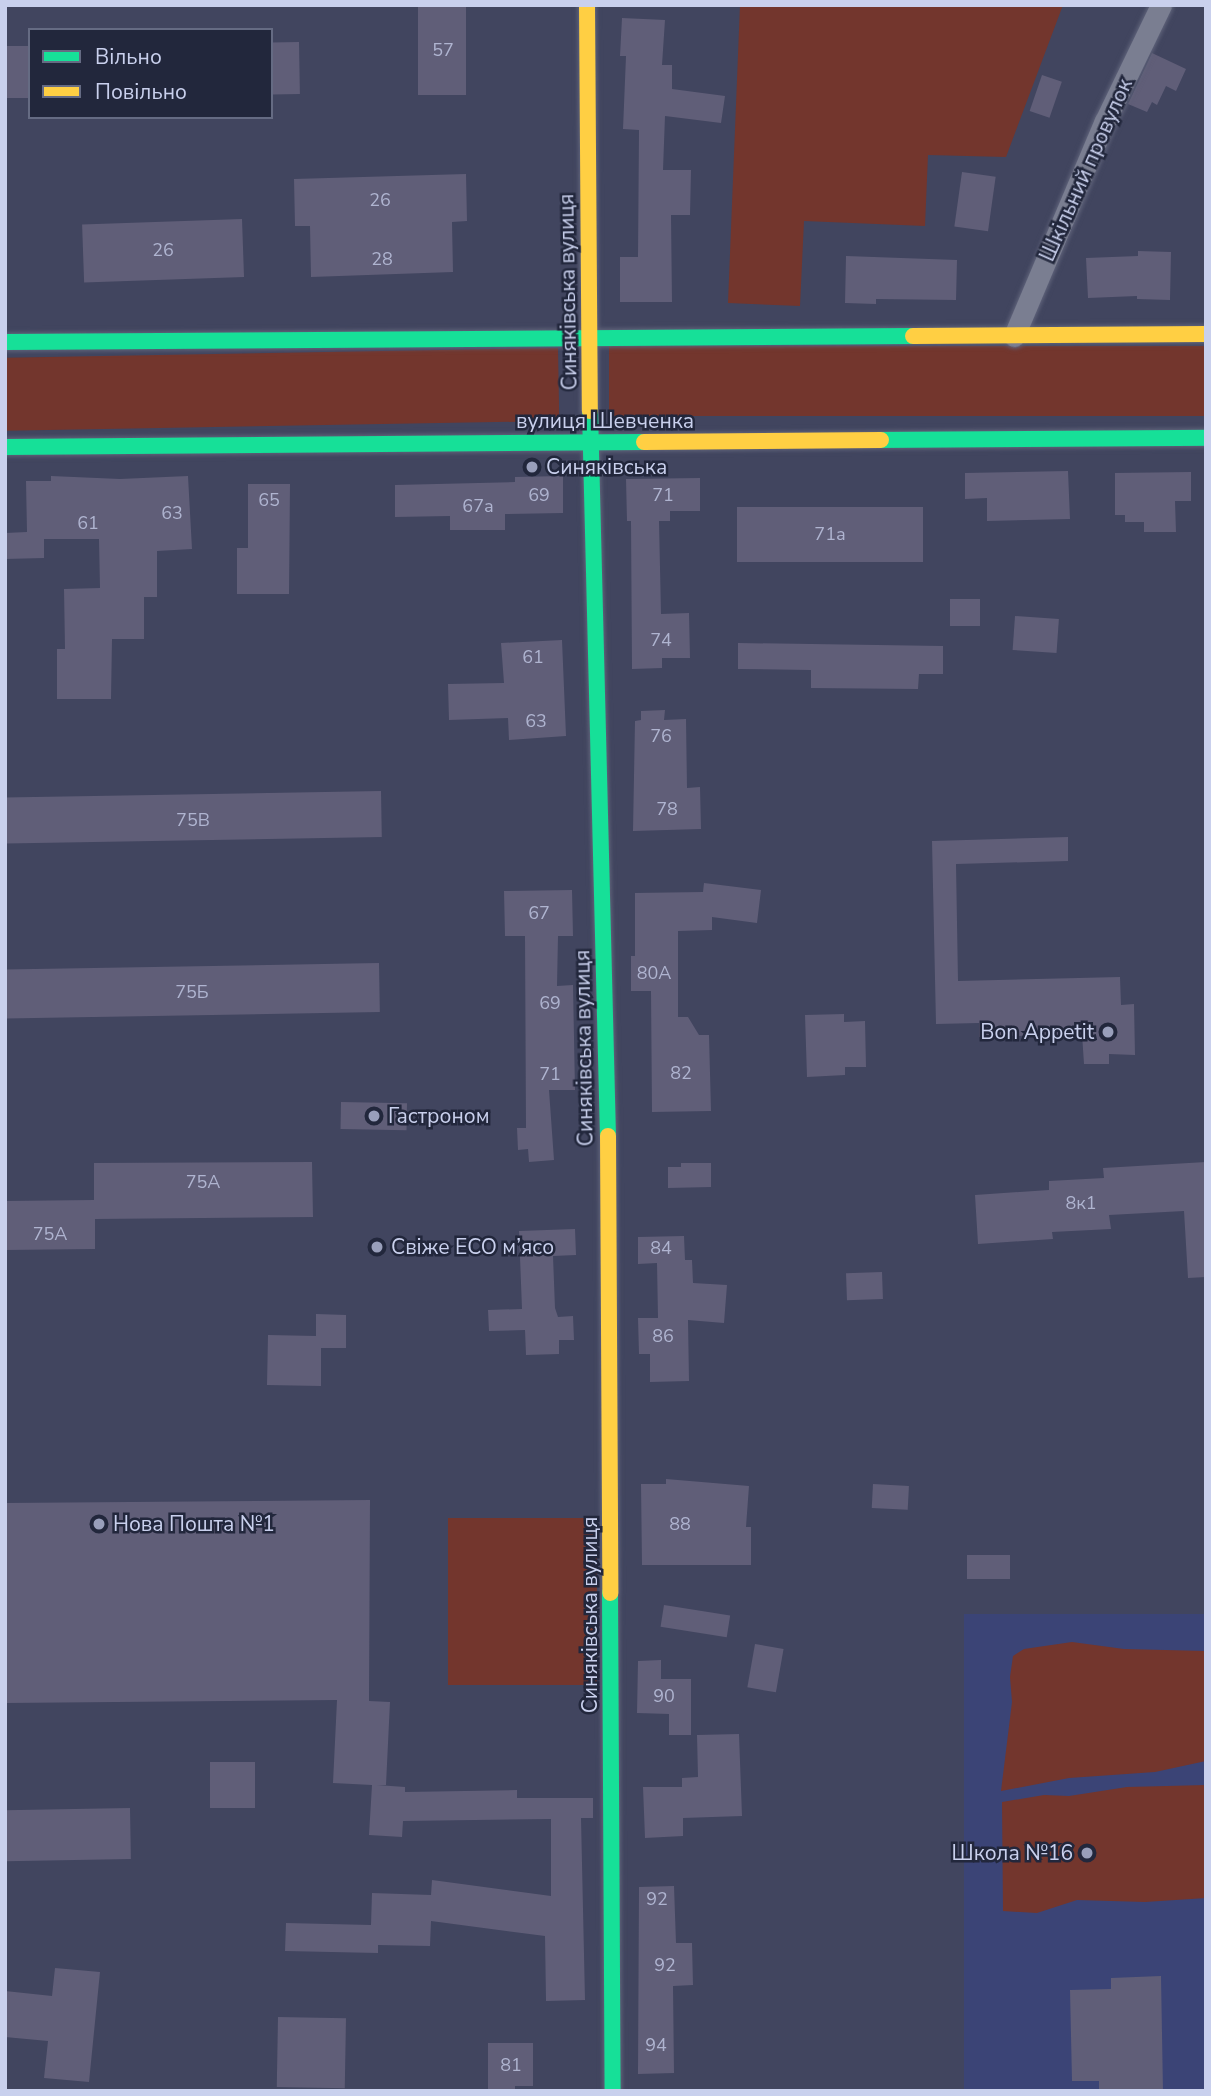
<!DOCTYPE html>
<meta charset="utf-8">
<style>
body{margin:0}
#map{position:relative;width:1211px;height:2096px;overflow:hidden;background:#41455f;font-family:"Nunito Sans",sans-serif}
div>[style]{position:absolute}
.built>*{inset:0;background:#3b4476;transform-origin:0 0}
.green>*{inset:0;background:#73362d;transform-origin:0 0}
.building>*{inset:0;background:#605e78;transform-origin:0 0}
.roads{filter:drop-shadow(0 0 2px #5f637a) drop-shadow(0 0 2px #5f637a)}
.street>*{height:21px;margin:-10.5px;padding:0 10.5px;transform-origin:10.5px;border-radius:10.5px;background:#7a7e91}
.fast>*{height:16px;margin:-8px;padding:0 8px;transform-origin:8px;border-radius:8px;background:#16e098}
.slow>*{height:16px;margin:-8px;padding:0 8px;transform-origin:8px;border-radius:8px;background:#ffcf43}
.dots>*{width:19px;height:19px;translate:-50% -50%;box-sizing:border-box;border:4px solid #22273c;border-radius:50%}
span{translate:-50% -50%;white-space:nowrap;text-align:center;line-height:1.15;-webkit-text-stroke:5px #22273c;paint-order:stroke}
.number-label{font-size:18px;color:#afb4d0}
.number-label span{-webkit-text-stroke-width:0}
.street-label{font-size:21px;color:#c9d0ed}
.poi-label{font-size:21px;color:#c9d0ed}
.left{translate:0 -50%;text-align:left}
.right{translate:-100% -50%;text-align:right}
.frame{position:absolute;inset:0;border:7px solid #c9d0ed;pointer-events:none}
.legend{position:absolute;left:28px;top:28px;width:245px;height:91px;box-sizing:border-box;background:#22273c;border:2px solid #656b83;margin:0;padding:9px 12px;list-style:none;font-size:21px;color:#c9d0ed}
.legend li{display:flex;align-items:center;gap:14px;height:35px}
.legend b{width:35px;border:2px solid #656b83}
</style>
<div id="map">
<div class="built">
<i style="left:1206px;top:1614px;width:477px;height:242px;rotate:90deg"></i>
</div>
<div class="green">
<i style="clip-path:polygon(740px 5px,1063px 5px,1006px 157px,928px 155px,925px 226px,804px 221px,800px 306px,728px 303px)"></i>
<i style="left:1206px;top:346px;width:70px;height:597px;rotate:90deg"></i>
<i style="left:558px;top:348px;width:73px;height:553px;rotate:89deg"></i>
<i style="left:448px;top:1518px;width:149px;height:167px"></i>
<i style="clip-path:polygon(1072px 1642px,1124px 1649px,1206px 1651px,1206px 1761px,1155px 1772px,1069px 1778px,1001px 1791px,1012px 1702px,1010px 1677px,1013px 1656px,1024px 1649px)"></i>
<i style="clip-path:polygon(1206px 1785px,1206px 1898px,1145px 1902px,1077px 1900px,1037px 1913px,1003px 1911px,1002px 1802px,1044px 1795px,1069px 1796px,1127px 1787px)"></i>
</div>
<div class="building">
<i style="left:418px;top:5px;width:48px;height:90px"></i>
<i style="clip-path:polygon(622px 18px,665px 20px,662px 65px,672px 65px,672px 89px,725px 96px,721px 123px,665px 116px,663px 170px,691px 170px,690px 215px,671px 215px,672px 302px,620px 302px,620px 257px,638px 257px,639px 130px,623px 129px,626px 56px,620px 56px)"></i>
<i style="left:299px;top:42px;width:52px;height:28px;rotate:89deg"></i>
<i style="left:5px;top:46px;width:25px;height:52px"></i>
<i style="clip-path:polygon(1152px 53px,1186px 69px,1176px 91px,1166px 86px,1157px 105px,1152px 102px,1147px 112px,1128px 104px)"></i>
<i style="left:1042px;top:75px;width:21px;height:38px;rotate:19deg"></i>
<i style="left:962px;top:172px;width:34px;height:55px;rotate:8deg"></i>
<i style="clip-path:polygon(466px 174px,467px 221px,452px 222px,453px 272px,311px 277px,310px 226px,295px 226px,294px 179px)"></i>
<i style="left:242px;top:219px;width:58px;height:160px;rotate:88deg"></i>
<i style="clip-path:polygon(1138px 251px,1171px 252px,1170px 300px,1137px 299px,1137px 296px,1088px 298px,1086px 258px,1138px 256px)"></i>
<i style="clip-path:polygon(846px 256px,957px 260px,956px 300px,876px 299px,876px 304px,845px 303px)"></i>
<i style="clip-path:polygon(1068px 471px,1070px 519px,987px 521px,987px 498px,965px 499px,965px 473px)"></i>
<i style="clip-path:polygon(1191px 472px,1191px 501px,1175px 501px,1176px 532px,1144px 532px,1144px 522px,1125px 522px,1125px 515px,1115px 515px,1115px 473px)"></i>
<i style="clip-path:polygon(51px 476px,120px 479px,188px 476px,192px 549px,157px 551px,157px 597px,144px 597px,144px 639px,112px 639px,111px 699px,57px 699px,57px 649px,65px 649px,64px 589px,100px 588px,99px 539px,44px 539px,44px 558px,5px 559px,5px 533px,27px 532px,26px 481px,51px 481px)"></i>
<i style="clip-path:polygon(563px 476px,563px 513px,505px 514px,505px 530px,450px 530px,450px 516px,395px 517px,395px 485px,515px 482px,515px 477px)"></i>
<i style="clip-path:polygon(700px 478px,700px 511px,670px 511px,670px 521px,659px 521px,661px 614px,689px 613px,690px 658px,662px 658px,662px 668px,632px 669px,631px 521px,627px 521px,626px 479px)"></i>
<i style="clip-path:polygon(248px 484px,290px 484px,289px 594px,237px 594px,237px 548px,248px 548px)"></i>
<i style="left:737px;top:507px;width:186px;height:55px"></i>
<i style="left:950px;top:599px;width:30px;height:27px"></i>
<i style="left:1015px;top:616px;width:44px;height:34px;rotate:4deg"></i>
<i style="clip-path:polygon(562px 640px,566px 736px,509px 740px,508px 718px,449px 720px,448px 684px,504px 683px,501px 643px)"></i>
<i style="clip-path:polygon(738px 643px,943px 646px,943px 674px,919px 674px,918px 689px,811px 688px,811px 670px,738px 669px)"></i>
<i style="clip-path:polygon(665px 710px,664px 720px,686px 719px,687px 788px,700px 787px,701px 829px,633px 831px,635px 721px,641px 720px,641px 711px)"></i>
<i style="left:381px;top:791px;width:46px;height:376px;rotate:89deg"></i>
<i style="clip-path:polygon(1068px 837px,1068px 861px,956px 864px,958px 981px,1120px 977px,1121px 1005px,1134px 1004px,1135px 1055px,1109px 1054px,1109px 1064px,1084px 1064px,1082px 1034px,979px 1037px,979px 1023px,936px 1024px,932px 841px)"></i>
<i style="clip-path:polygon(704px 883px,761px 890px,757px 923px,712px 917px,712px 930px,678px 931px,678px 1017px,688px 1017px,699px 1035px,709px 1035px,711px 1111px,652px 1112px,651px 991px,631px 991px,631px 956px,635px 956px,635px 893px,703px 892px)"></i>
<i style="clip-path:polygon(572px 890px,573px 936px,558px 936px,557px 986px,573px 985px,575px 1090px,549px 1090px,554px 1160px,529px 1162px,528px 1149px,518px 1150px,517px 1128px,526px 1128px,525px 936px,505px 936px,504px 891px)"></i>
<i style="left:379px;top:963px;width:49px;height:374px;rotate:89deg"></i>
<i style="clip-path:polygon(844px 1014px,844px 1022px,865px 1021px,866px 1067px,845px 1067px,845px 1075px,807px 1077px,805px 1015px)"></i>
<i style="left:341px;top:1102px;width:66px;height:27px;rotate:1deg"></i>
<i style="clip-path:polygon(312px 1162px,313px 1217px,95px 1219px,95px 1249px,5px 1250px,5px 1201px,94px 1200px,94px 1206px,94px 1163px)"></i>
<i style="clip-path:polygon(1206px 1162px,1206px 1277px,1188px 1278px,1184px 1211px,1109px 1215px,1111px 1229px,1052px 1232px,1053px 1239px,978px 1244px,975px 1195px,1049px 1190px,1049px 1181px,1104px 1178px,1103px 1168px)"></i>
<i style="clip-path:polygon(681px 1163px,711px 1163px,711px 1187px,668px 1188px,668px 1167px,681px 1167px)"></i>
<i style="clip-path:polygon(575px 1229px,576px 1255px,553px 1256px,555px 1308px,558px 1317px,573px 1316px,574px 1340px,559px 1340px,559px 1354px,526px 1355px,525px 1330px,489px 1331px,488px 1310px,522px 1309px,519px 1231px)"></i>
<i style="clip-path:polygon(684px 1236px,685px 1260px,692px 1260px,693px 1283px,727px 1285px,724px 1323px,688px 1320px,689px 1381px,650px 1382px,650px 1354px,639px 1354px,638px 1318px,658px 1318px,657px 1263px,638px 1264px,638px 1237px)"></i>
<i style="left:882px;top:1272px;width:27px;height:36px;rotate:88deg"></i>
<i style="clip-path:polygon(316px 1314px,346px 1315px,346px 1348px,321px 1348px,321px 1386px,267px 1385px,268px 1335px,316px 1336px)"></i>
<i style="clip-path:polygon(666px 1479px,749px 1486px,746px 1527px,751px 1527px,751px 1565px,642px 1565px,641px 1484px,666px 1484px)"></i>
<i style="left:873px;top:1484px;width:36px;height:24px;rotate:3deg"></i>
<i style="clip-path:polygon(370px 1500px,369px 1701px,390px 1702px,386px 1785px,377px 1785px,405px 1787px,405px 1792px,517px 1790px,517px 1798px,593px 1798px,593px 1818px,581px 1818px,585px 2000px,546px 2001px,545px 1936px,431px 1921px,430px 1946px,378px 1945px,378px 1953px,285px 1951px,286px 1923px,371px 1925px,372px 1893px,431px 1895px,432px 1880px,551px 1896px,551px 1819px,403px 1821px,402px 1837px,369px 1835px,372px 1785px,333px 1783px,337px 1700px,5px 1703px,5px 1503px)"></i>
<i style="left:967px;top:1555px;width:43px;height:24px"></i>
<i style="left:664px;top:1605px;width:67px;height:22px;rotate:9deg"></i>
<i style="left:755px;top:1644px;width:29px;height:44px;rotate:10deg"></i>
<i style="clip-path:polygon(661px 1660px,661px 1679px,691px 1679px,691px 1735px,669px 1735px,669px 1714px,637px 1713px,638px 1661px)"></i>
<i style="clip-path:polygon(739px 1734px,742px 1816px,683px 1818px,683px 1836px,645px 1838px,643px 1787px,682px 1787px,682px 1778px,698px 1777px,697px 1735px)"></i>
<i style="left:210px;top:1762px;width:45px;height:46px"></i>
<i style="left:130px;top:1808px;width:51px;height:125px;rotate:89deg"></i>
<i style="clip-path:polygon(674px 1886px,676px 1943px,692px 1943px,693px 1985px,673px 1986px,674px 2073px,638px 2074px,639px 1887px)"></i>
<i style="clip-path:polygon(55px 1968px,100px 1972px,89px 2082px,44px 2078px,48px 2041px,5px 2037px,5px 1991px,52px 1996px)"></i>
<i style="clip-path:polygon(1161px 1976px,1163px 2091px,1099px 2091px,1099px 2081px,1072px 2081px,1070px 1990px,1111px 1989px,1111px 1978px)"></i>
<i style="left:278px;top:2017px;width:68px;height:70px;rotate:1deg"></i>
<i style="clip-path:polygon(488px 2043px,533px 2043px,533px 2086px,515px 2086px,515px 2091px,488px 2091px)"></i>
</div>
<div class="roads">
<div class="street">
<i style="left:1014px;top:336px;width:233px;rotate:-67.1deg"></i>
<i style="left:1105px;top:121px;width:129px;rotate:-64.2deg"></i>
</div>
<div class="fast">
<i style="left:5px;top:342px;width:908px;rotate:-0.38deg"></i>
<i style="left:590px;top:411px;width:725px;rotate:88.58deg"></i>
<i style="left:881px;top:440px;width:325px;rotate:-0.4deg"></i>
<i style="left:5px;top:447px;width:639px;rotate:-0.45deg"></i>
<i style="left:610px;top:1593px;width:498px;rotate:89.7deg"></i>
</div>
<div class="slow">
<i style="left:587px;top:5px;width:406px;rotate:89.6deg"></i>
<i style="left:913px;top:336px;width:293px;rotate:-0.4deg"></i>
<i style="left:644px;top:442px;width:237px;rotate:-0.5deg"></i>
<i style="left:608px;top:1136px;width:457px;rotate:89.7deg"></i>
</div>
</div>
<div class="dots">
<i style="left:532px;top:467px;background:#999fbb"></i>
<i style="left:1108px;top:1032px;background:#999fbb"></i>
<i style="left:374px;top:1116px;background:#999fbb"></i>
<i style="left:377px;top:1247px;background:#999fbb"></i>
<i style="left:99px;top:1524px;background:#999fbb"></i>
<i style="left:1087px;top:1853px;background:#999fbb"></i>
</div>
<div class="number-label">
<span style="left:443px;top:50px">57</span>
<span style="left:380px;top:200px">26</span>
<span style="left:163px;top:250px">26</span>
<span style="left:382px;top:259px">28</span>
<span style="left:539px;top:495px">69</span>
<span style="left:663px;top:495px">71</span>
<span style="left:269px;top:500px">65</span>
<span style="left:478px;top:506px">67а</span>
<span style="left:172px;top:513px">63</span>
<span style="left:88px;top:523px">61</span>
<span style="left:830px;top:534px">71а</span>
<span style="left:661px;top:640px">74</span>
<span style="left:533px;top:657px">61</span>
<span style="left:536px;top:721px">63</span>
<span style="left:661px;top:736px">76</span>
<span style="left:667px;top:809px">78</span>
<span style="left:193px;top:820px">75В</span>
<span style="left:539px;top:913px">67</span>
<span style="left:654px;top:973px">80А</span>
<span style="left:192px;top:992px">75Б</span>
<span style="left:550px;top:1003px">69</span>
<span style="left:681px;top:1073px">82</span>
<span style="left:550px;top:1074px">71</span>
<span style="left:203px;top:1182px">75А</span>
<span style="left:1081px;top:1203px">8к1</span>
<span style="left:50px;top:1234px">75А</span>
<span style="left:661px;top:1248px">84</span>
<span style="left:663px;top:1336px">86</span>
<span style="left:680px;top:1524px">88</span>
<span style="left:664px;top:1696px">90</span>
<span style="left:657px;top:1899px">92</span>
<span style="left:665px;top:1965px">92</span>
<span style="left:656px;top:2045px">94</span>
<span style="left:511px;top:2065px">81</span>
</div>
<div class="street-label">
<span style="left:1086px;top:170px;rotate:-66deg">Шкільний провулок</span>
<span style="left:568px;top:292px;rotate:-91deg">Синяківська вулиця</span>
<span style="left:605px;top:421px">вулиця Шевченка</span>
<span style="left:584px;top:1048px;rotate:-91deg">Синяківська вулиця</span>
<span style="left:590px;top:1615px;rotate:-90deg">Синяківська вулиця</span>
</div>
<div class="poi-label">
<span class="left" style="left:546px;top:467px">Синяківська</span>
<span class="right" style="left:1094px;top:1032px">Bon Appetit</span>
<span class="left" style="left:388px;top:1116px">Гастроном</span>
<span class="left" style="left:391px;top:1247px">Свіже ECO м’ясо</span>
<span class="left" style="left:113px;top:1524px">Нова Пошта №1</span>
<span class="right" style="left:1073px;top:1853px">Школа №16</span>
</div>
<div class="frame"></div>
<ul class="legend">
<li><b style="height:9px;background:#16e098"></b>Вільно</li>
<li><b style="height:9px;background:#ffcf43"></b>Повільно</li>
</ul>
</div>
